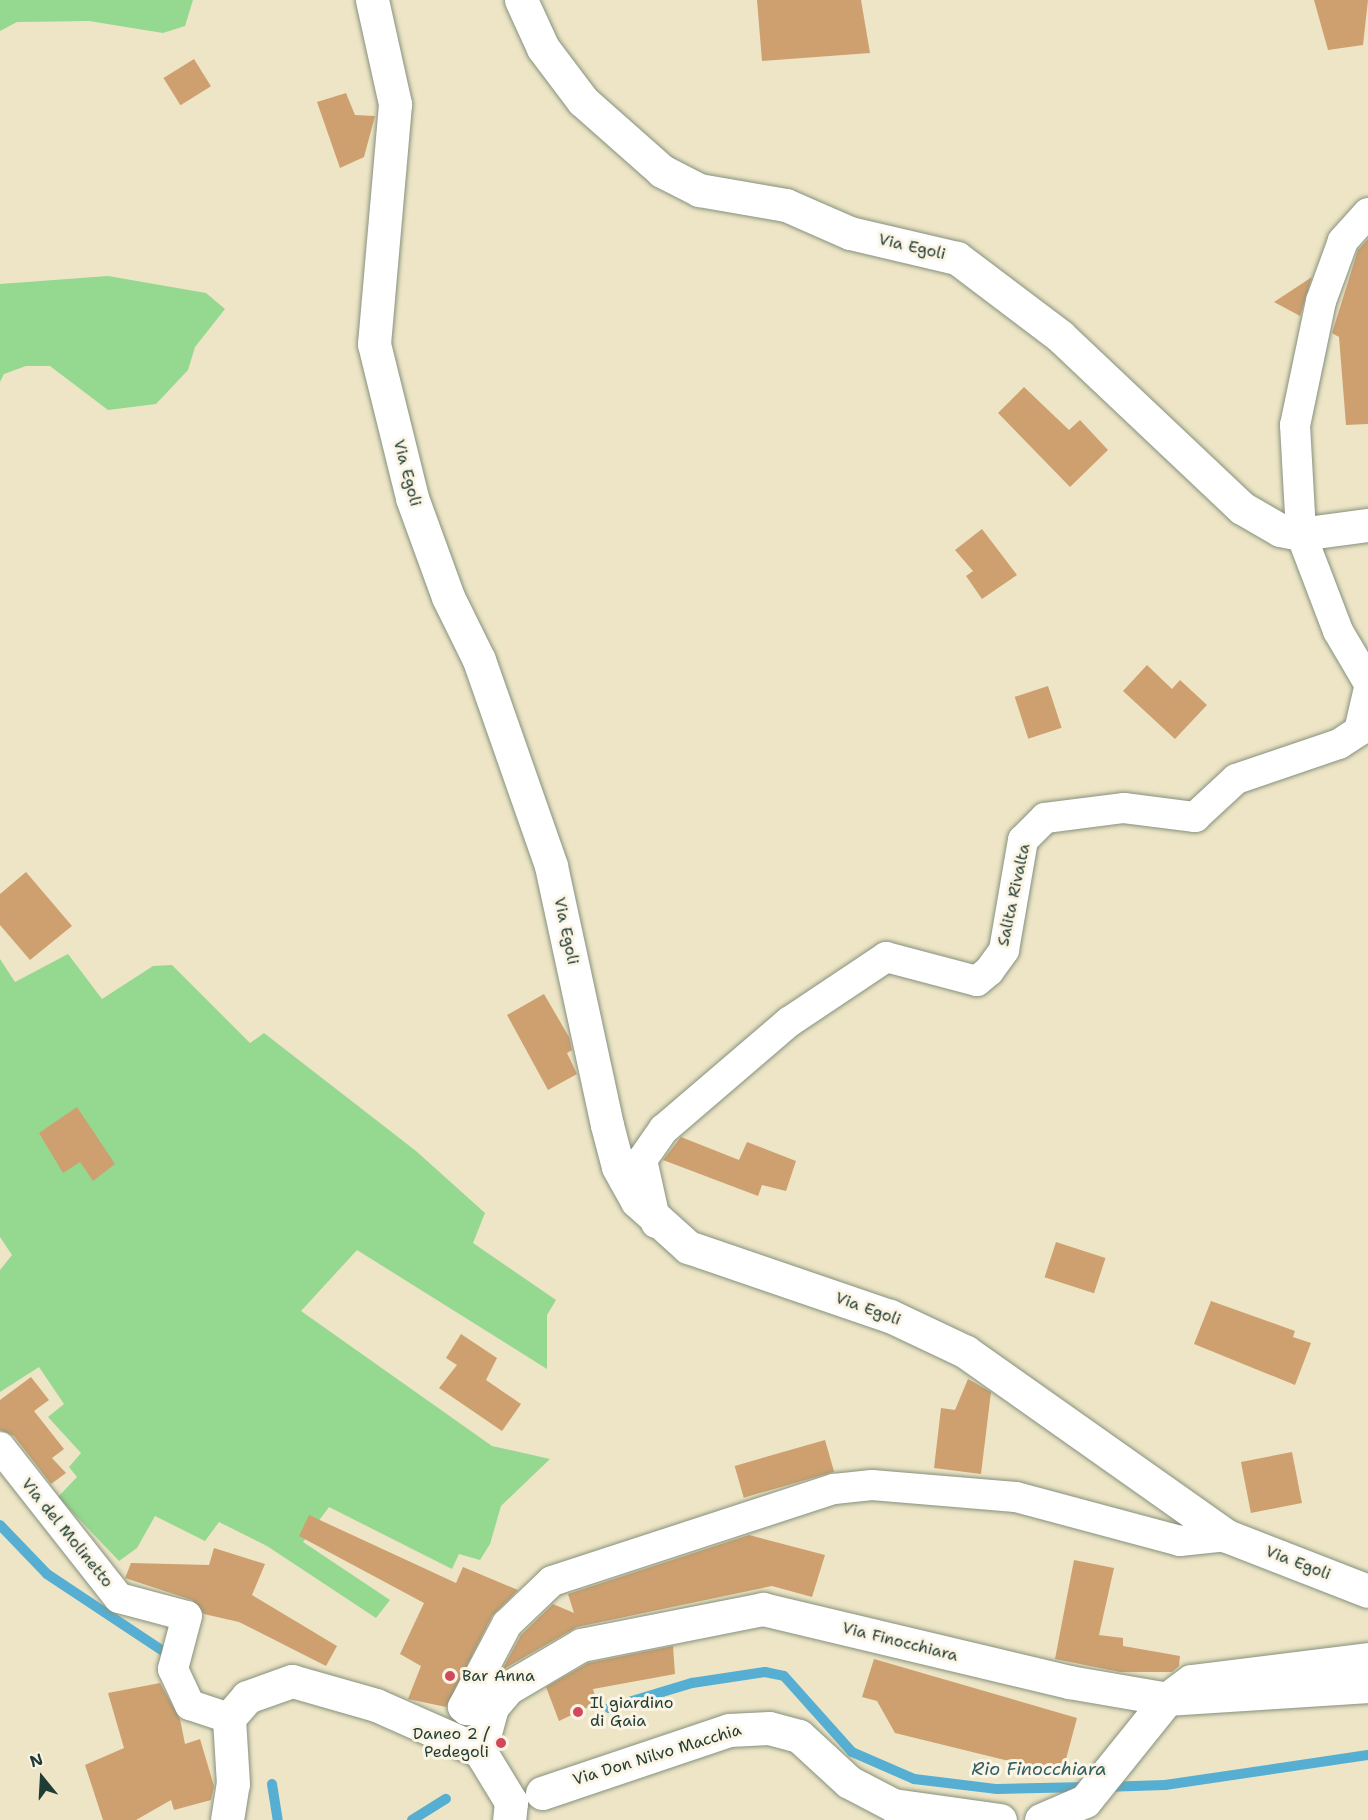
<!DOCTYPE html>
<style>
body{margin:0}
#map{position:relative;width:1368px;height:1820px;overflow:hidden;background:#ede5c6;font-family:"Shantell Sans",sans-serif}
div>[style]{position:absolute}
.green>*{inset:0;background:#95d890}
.stream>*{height:10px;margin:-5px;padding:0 5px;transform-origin:5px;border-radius:5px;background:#56afd3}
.building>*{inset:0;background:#cea070;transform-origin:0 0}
.roads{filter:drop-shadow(0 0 2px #86917d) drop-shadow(0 0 2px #86917d)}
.pedestrian>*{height:30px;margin:-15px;padding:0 15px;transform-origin:15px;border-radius:15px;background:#fff}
.minor>*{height:33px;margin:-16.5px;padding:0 16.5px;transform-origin:16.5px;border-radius:16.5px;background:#fff}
.tertiary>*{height:33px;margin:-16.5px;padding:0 16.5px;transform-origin:16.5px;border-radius:16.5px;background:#fff}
.dots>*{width:16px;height:16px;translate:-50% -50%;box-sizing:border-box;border:3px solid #fcf5e5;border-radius:50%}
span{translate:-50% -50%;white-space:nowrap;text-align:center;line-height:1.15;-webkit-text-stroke:6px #fcf5e5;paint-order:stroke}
.street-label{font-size:16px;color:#1f3d34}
.poi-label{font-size:16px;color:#1f3d34}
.left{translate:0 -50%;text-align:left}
.right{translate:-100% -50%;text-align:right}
.water-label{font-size:18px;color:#305f64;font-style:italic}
.north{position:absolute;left:12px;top:1748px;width:60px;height:60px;-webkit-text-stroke:4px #fcf5e5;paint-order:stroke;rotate:342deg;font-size:16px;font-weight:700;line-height:24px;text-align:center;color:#1f3d34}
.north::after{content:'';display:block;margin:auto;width:21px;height:27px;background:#1f3d34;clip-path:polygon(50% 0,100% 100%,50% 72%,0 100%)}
</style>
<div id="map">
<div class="green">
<i style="clip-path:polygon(0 0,193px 0,185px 26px,163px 33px,89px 21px,17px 22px,0 31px)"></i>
<i style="clip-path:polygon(108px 276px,206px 293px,225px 309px,195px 347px,188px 370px,156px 404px,108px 410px,50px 366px,26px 366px,4px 374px,0 382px,0 284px)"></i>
<i style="clip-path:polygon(68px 954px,102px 999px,153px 966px,172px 965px,250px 1043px,264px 1033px,416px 1151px,485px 1213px,473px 1243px,556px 1300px,547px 1315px,547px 1369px,357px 1250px,301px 1311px,492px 1446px,550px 1459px,501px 1506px,490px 1544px,480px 1560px,459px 1554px,452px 1569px,329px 1507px,303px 1542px,390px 1600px,376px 1618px,267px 1546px,219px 1522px,205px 1541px,155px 1516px,137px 1548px,119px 1561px,58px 1497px,77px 1477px,69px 1467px,81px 1453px,48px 1417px,64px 1404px,39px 1367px,0 1392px,0 1270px,12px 1255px,0 1237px,0 959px,15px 982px)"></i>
</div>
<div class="stream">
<i style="left:0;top:1525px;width:68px;rotate:46.2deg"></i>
<i style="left:47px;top:1574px;width:139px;rotate:33.6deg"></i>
<i style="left:609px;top:1708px;width:87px;rotate:-16.8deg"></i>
<i style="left:692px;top:1683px;width:74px;rotate:-8.6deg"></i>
<i style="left:765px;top:1672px;width:19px;rotate:12deg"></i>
<i style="left:784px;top:1676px;width:102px;rotate:48.2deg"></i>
<i style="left:852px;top:1752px;width:68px;rotate:23.5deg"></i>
<i style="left:914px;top:1779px;width:84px;rotate:6.9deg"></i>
<i style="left:997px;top:1789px;width:91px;rotate:-1.3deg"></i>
<i style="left:272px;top:1784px;width:36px;rotate:81deg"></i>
<i style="left:1103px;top:1787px;width:62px;rotate:-1.8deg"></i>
<i style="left:1165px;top:1785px;width:205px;rotate:-8.4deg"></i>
<i style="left:412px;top:1820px;width:40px;rotate:-32deg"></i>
</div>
<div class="building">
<i style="clip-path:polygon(757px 0,861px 0,870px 53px,762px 61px)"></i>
<i style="clip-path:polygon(1314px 0,1368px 0,1363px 45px,1328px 50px)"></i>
<i style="left:194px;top:59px;width:32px;height:36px;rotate:58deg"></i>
<i style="clip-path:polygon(346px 93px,355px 115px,375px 116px,364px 157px,340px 168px,317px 102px)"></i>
<i style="clip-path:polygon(1368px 239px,1368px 424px,1346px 425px,1339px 337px,1332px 333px,1358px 250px)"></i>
<i style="clip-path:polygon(1312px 277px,1300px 316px,1274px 302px)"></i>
<i style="clip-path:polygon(1024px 387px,1069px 430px,1080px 420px,1108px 450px,1070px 487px,998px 413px)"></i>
<i style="clip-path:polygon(982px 529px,1017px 575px,982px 599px,966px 576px,973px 571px,955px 550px)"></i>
<i style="clip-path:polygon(1147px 665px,1172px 689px,1180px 680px,1207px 705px,1175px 739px,1123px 691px)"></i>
<i style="left:1048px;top:686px;width:44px;height:35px;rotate:72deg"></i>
<i style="clip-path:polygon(26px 872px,72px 926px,30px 960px,0 925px,0 894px)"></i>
<i style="clip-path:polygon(544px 994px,569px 1037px,572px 1050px,567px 1053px,577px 1074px,548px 1090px,507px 1015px)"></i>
<i style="clip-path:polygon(77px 1107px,115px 1164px,93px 1181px,80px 1162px,63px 1173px,39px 1133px)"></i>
<i style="clip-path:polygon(681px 1137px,739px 1160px,747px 1142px,796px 1161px,786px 1191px,762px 1185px,758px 1196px,663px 1160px)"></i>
<i style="left:1056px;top:1242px;width:52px;height:37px;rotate:18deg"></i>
<i style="clip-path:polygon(1211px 1301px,1295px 1331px,1293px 1337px,1311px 1343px,1295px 1385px,1194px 1344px)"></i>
<i style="clip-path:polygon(461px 1334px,497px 1358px,486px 1380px,521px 1404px,502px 1431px,439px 1388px,457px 1365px,446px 1358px)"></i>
<i style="clip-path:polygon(31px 1377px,49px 1400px,34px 1411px,64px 1449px,52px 1458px,66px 1473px,51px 1484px,14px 1436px,0 1430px,0 1400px)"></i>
<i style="clip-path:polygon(968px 1379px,991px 1392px,981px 1474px,934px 1468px,941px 1408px,955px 1410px)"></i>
<i style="left:825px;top:1440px;width:33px;height:94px;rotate:74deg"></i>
<i style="left:1292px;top:1452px;width:52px;height:52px;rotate:79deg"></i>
<i style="clip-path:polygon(309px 1515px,456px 1583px,463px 1567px,518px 1590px,492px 1616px,446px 1707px,408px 1699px,421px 1666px,400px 1654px,424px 1603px,299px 1536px)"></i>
<i style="clip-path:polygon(749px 1535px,825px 1555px,812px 1597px,772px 1586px,577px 1627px,502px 1670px,521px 1635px,553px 1604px,574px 1613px,568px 1594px)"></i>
<i style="clip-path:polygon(214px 1548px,265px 1564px,252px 1595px,337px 1646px,326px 1666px,239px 1622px,204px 1614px,192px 1600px,125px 1578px,131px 1563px,209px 1565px)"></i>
<i style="clip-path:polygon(1074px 1560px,1114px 1568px,1099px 1635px,1123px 1638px,1123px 1646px,1180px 1656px,1179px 1666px,1172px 1672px,1120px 1672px,1055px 1659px)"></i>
<i style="clip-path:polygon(673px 1646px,675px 1674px,593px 1689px,597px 1703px,559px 1721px,546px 1687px,588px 1663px)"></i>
<i style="clip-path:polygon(874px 1659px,1077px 1718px,1062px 1774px,895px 1733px,877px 1701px,862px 1697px)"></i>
<i style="clip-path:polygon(160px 1683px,180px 1719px,185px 1744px,200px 1739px,214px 1786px,211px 1800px,174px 1810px,171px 1800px,136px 1820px,103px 1820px,85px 1765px,124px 1748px,108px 1693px)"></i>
</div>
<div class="roads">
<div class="pedestrian">
<i style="left:1368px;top:213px;width:38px;rotate:132deg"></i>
<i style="left:1343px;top:241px;width:64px;rotate:110.1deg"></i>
<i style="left:1321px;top:301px;width:127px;rotate:101.8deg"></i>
<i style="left:1295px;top:425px;width:109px;rotate:86.8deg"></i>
<i style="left:1301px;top:534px;width:104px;rotate:69.1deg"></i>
<i style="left:1338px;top:631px;width:59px;rotate:59.5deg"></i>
<i style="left:656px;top:1223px;width:65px;rotate:-102.5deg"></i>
<i style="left:642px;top:1160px;width:38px;rotate:-55deg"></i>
<i style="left:664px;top:1129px;width:165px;rotate:-40.6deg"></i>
<i style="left:789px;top:1022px;width:117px;rotate:-33.8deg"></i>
<i style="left:886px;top:957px;width:94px;rotate:14.8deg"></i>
<i style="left:977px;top:981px;width:16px;rotate:-40deg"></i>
<i style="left:989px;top:971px;width:26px;rotate:-54deg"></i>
<i style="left:1004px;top:950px;width:112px;rotate:-80.2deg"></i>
<i style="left:1023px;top:840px;width:31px;rotate:-45deg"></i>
<i style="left:1045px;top:818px;width:80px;rotate:-7.2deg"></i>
<i style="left:1124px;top:808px;width:72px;rotate:7.2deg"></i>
<i style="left:1195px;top:817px;width:56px;rotate:-42.8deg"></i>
<i style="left:1236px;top:779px;width:109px;rotate:-18.8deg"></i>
<i style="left:1339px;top:744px;width:24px;rotate:-33deg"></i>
<i style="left:1359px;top:731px;width:40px;rotate:-77deg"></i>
<i style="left:0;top:1447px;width:192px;rotate:51.8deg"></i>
<i style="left:119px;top:1598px;width:70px;rotate:14.8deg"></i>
<i style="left:187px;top:1616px;width:55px;rotate:104.8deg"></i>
<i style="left:173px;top:1669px;width:40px;rotate:65deg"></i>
<i style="left:190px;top:1705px;width:41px;rotate:18.4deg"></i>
<i style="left:508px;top:1688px;width:47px;rotate:151.8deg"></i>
<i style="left:467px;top:1710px;width:5px;rotate:-143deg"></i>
<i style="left:463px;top:1707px;width:94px;rotate:-62.1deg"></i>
<i style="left:507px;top:1624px;width:62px;rotate:-43.7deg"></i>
<i style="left:552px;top:1581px;width:297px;rotate:-18.1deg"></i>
<i style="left:834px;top:1489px;width:38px;rotate:-6deg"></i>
<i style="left:872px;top:1485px;width:144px;rotate:4.8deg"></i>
<i style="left:1016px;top:1497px;width:170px;rotate:15deg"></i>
<i style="left:1180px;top:1541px;width:47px;rotate:-6.1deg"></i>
</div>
<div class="minor">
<i style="left:372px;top:0;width:107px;rotate:77.5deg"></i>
<i style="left:395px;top:104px;width:241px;rotate:95deg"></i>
<i style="left:374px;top:344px;width:159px;rotate:76.1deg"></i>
<i style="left:412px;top:498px;width:105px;rotate:70deg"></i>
<i style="left:448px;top:597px;width:70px;rotate:63.8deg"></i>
<i style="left:479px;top:660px;width:218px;rotate:70.7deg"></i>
<i style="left:551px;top:866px;width:265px;rotate:77.8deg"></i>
<i style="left:607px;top:1125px;width:43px;rotate:75.3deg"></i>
<i style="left:618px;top:1167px;width:39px;rotate:61deg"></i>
<i style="left:637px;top:1201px;width:69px;rotate:42deg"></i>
<i style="left:688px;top:1247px;width:213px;rotate:18.9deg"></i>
<i style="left:890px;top:1316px;width:84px;rotate:25.3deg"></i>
<i style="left:966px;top:1352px;width:319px;rotate:35.2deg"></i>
<i style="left:1227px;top:1536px;width:151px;rotate:21.3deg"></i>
<i style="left:521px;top:0;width:53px;rotate:65.4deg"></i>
<i style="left:543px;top:48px;width:66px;rotate:53deg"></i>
<i style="left:583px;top:101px;width:106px;rotate:41.5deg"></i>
<i style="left:662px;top:171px;width:42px;rotate:27.2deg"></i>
<i style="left:699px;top:190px;width:88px;rotate:9.8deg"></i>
<i style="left:786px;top:205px;width:70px;rotate:23.6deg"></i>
<i style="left:850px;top:233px;width:110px;rotate:13.2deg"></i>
<i style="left:957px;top:258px;width:129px;rotate:37.1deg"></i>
<i style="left:1060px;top:336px;width:250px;rotate:43.4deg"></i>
<i style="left:1242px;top:508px;width:44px;rotate:30.1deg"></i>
<i style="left:1280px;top:530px;width:21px;rotate:11deg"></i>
<i style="left:1301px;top:534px;width:68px;rotate:-7.7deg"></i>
<i style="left:480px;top:1751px;width:46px;rotate:-74.7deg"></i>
<i style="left:492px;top:1707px;width:25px;rotate:-50deg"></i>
<i style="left:508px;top:1688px;width:85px;rotate:-30.5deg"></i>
<i style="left:581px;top:1645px;width:186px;rotate:-11.2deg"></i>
<i style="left:763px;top:1609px;width:315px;rotate:13.4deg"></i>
<i style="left:1069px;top:1682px;width:99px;rotate:9.8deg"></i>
<i style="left:1167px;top:1699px;width:30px;rotate:-37deg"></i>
<i style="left:1191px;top:1681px;width:178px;rotate:-7.1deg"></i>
<i style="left:542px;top:1793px;width:197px;rotate:-18.6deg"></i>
<i style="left:729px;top:1730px;width:40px;rotate:-2.9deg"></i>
<i style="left:769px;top:1728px;width:31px;rotate:15deg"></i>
<i style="left:799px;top:1736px;width:68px;rotate:42.6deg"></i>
<i style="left:849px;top:1782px;width:50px;rotate:27.6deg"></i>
<i style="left:893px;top:1805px;width:108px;rotate:8deg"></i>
<i style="left:227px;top:1820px;width:36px;rotate:-81deg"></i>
<i style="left:233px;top:1784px;width:66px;rotate:-93.5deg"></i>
<i style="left:229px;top:1718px;width:28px;rotate:-49deg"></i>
<i style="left:247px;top:1697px;width:48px;rotate:-19.6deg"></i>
<i style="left:292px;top:1681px;width:87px;rotate:15.9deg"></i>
<i style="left:1041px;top:1820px;width:48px;rotate:-23.4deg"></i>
<i style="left:1085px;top:1801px;width:131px;rotate:-51.2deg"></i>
<i style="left:1167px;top:1699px;width:201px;rotate:-3.7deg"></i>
</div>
<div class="tertiary">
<i style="left:376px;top:1705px;width:114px;rotate:23.9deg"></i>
<i style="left:480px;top:1751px;width:60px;rotate:58.7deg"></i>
<i style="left:511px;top:1802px;width:18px;rotate:96deg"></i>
</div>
</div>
<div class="dots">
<i style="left:450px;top:1676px;background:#d1495b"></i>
<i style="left:578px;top:1712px;background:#d1495b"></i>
<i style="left:501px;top:1743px;background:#d1495b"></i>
</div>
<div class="street-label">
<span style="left:912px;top:247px;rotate:13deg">Via Egoli</span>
<span style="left:407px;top:473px;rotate:75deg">Via Egoli</span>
<span style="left:1014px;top:895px;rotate:-78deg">Salita Rivalta</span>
<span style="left:566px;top:931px;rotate:78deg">Via Egoli</span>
<span style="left:868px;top:1309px;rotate:20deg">Via Egoli</span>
<span style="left:67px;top:1533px;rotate:51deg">Via del Molinetto</span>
<span style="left:1298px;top:1563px;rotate:21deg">Via Egoli</span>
<span style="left:900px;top:1642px;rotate:14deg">Via Finocchiara</span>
<span style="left:657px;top:1755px;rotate:-17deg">Via Don Nilvo Macchia</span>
</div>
<div class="poi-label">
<span class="left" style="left:462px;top:1676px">Bar Anna</span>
<span class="left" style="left:590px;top:1712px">Il giardino<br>di Gaia</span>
<span class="right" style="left:489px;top:1743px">Daneo 2 /<br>Pedegoli</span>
</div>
<div class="water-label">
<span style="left:1039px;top:1769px">Rio Finocchiara</span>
</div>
<div class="north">N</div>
</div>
